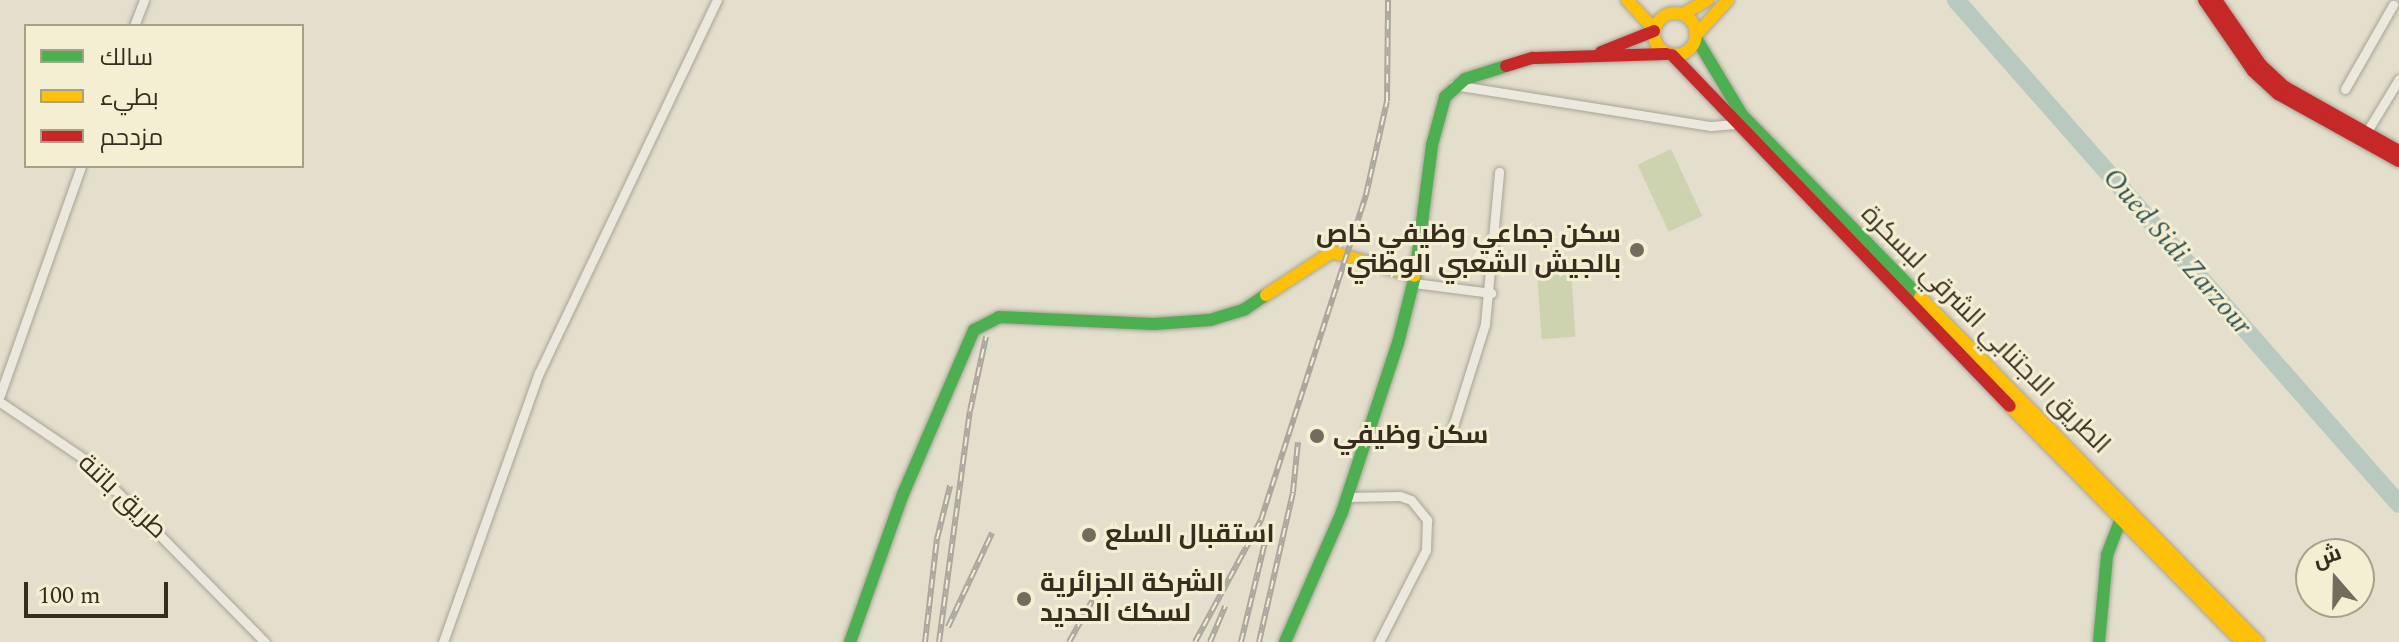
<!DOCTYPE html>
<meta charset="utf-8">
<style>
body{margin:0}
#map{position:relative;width:2399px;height:642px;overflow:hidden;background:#e3dfcc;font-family:Spectral,Cairo,serif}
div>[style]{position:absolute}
.green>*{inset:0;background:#ced3af;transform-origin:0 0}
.river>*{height:18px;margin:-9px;padding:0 9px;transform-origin:9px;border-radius:9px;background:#b8c9c0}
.roads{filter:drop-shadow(0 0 2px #a8a396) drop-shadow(0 0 2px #a8a396)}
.street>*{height:9px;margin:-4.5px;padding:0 4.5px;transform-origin:4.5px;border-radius:4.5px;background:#ebe8de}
.fast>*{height:12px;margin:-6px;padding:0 6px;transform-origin:6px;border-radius:6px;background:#4caf50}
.slow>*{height:12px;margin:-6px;padding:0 6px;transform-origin:6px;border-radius:6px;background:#ffc107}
.slow>.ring{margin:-6px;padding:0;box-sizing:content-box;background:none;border:12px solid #ffc107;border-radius:50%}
.jam>*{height:12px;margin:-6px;padding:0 6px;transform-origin:6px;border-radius:6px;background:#c62828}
.rail>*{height:6px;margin-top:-3px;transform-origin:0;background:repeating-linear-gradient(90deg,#f4eed2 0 9px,#aaa89e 0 18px);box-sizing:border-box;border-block:2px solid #aaa89e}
.dots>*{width:22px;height:22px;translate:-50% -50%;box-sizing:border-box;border:4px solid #f4eed2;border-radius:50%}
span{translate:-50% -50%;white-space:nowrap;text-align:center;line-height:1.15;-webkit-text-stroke:6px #f4eed2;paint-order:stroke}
.poi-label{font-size:26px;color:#362d1e;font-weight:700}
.right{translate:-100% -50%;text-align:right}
.left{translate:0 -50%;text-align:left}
.street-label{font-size:26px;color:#362d1e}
.water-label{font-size:28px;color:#2e5355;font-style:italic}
.legend{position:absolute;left:24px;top:24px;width:280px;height:144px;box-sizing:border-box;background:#f4eed2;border:2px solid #a8a18a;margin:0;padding:10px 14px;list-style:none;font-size:24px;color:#362d1e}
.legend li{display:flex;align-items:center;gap:16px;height:40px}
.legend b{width:40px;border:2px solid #a8a18a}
.north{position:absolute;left:2295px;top:538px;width:80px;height:80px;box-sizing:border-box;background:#f4eed2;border:2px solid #a8a18a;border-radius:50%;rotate:340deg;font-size:22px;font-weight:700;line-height:32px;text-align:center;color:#362d1e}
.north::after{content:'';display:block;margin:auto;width:28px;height:36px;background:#736b5b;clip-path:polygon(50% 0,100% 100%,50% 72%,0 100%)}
.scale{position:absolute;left:24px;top:582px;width:144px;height:36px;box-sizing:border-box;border:4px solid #362d1e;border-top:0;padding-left:10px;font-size:24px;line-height:28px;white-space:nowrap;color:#362d1e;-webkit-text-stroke:6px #f4eed2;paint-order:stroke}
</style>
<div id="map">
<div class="green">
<i style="left:1671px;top:149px;width:74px;height:37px;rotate:65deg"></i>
<i style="left:1571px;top:271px;width:66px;height:34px;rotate:86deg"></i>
</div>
<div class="river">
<i style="left:1956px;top:0;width:671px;rotate:48.69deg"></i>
</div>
<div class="roads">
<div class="street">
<i style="left:134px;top:26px;width:28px;rotate:-69deg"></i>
<i style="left:1454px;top:85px;width:260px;rotate:9.1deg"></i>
<i style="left:1711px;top:126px;width:24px;rotate:-5deg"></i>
<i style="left:2345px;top:89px;width:97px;rotate:-60.3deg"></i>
<i style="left:2366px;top:133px;width:63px;rotate:-58.6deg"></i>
<i style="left:1414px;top:283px;width:78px;rotate:7.4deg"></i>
<i style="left:0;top:395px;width:243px;rotate:-70.5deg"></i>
<i style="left:0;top:402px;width:104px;rotate:34deg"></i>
<i style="left:86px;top:460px;width:255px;rotate:45.5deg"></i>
<i style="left:1449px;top:439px;width:121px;rotate:-72.6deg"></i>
<i style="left:1485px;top:324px;width:153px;rotate:-84.7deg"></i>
<i style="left:1347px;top:497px;width:53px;rotate:-1.1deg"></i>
<i style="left:1400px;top:496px;width:12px;rotate:20deg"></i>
<i style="left:1411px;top:500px;width:26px;rotate:51deg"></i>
<i style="left:1427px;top:520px;width:30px;rotate:92deg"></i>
<i style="left:1426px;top:550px;width:103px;rotate:117.1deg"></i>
<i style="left:443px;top:642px;width:286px;rotate:-70.4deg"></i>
<i style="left:539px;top:373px;width:413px;rotate:-64.5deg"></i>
</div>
<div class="fast">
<i style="left:1696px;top:38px;width:90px;rotate:59.1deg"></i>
<i style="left:1742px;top:115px;width:255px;rotate:45.6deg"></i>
<i style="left:850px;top:642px;width:157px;rotate:-70.3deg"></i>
<i style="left:903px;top:494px;width:179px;rotate:-66.6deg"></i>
<i style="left:974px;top:330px;width:28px;rotate:-27deg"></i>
<i style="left:999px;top:317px;width:155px;rotate:2.6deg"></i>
<i style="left:1154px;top:324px;width:56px;rotate:-4.1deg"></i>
<i style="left:1210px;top:320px;width:37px;rotate:-17deg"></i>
<i style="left:1245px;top:309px;width:25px;rotate:-34deg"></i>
<i style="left:1285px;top:642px;width:142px;rotate:-66.3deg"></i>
<i style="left:1342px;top:512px;width:178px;rotate:-71.7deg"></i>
<i style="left:1398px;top:343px;width:69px;rotate:-75.8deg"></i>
<i style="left:1415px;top:276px;width:132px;rotate:-82.6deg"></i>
<i style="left:1432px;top:145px;width:50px;rotate:-74.8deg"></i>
<i style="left:1445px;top:97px;width:27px;rotate:-42deg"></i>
<i style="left:1465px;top:79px;width:43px;rotate:-17.6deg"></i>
<i style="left:2099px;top:642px;width:87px;rotate:-84.7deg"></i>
<i style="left:2107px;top:555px;width:40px;rotate:-69deg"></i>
</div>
<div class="slow">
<i style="left:1627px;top:0;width:40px;rotate:47deg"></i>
<i class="ring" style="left:1654px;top:13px;width:30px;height:30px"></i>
<i style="left:1683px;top:14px;width:28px;rotate:-30deg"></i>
<i style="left:1696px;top:35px;width:47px;rotate:-47.6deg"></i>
<i style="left:1266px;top:295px;width:79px;rotate:-33.1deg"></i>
<i style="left:1332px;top:252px;width:86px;rotate:16.1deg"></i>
<i style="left:1920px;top:297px;width:483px;rotate:45.6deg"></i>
<i style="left:2010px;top:406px;width:331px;rotate:45.5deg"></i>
</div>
<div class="jam">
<i style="left:2204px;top:0;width:86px;rotate:55.4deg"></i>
<i style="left:2253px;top:71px;width:34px;rotate:43deg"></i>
<i style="left:2278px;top:94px;width:138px;rotate:29deg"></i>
<i style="left:2216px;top:0;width:79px;rotate:55.3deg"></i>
<i style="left:2261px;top:65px;width:33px;rotate:43deg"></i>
<i style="left:2285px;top:87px;width:131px;rotate:29.3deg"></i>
<i style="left:1601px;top:52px;width:57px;rotate:-21.6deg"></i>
<i style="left:1672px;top:55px;width:487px;rotate:46.1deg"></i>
<i style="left:1506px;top:66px;width:28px;rotate:-17deg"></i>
<i style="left:1533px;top:58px;width:134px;rotate:-1.7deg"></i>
</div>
</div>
<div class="rail">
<i style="left:948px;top:627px;width:104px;rotate:-64.9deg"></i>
<i style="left:925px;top:642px;width:104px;rotate:-83.4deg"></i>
<i style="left:937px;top:539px;width:55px;rotate:-76.2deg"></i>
<i style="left:939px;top:642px;width:233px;rotate:-82.4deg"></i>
<i style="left:970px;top:411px;width:76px;rotate:-77.8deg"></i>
<i style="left:1069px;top:642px;width:55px;rotate:-60.6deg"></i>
<i style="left:1195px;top:642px;width:139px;rotate:-61.6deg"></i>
<i style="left:1261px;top:520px;width:342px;rotate:-72.1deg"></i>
<i style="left:1366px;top:195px;width:96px;rotate:-77.4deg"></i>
<i style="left:1387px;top:101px;width:101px;rotate:-89.4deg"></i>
<i style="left:1210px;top:642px;width:39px;rotate:-67deg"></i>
<i style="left:1241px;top:642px;width:124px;rotate:-76.5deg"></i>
<i style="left:1259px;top:642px;width:154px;rotate:-77.2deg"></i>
<i style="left:1293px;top:492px;width:50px;rotate:-84.3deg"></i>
</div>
<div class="dots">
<i style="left:1637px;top:250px;background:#736b5b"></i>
<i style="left:1317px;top:436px;background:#736b5b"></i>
<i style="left:1089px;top:535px;background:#736b5b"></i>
<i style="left:1024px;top:599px;background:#736b5b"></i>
</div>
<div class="poi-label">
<span class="right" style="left:1621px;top:250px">سكن جماعي وظيفي خاص<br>بالجيش الشعبي الوطني</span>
<span class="left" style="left:1333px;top:436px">سكن وظيفي</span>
<span class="left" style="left:1105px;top:535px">استقبال السلع</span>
<span class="left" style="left:1040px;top:599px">الشركة الجزائرية<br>لسكك الحديد</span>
</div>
<div class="street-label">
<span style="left:1985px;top:330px;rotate:45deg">الطريق الاجتنابي الشرقي لبسكرة</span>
<span style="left:122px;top:497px;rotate:43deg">طريق باتنة</span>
</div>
<div class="water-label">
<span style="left:2177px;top:252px;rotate:49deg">Oued Sidi Zarzour</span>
</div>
<ul class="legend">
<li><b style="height:10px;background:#4caf50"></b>سالك</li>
<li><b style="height:10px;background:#ffc107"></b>بطيء</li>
<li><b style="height:10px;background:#c62828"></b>مزدحم</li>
</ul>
<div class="north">ش</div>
<div class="scale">100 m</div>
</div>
